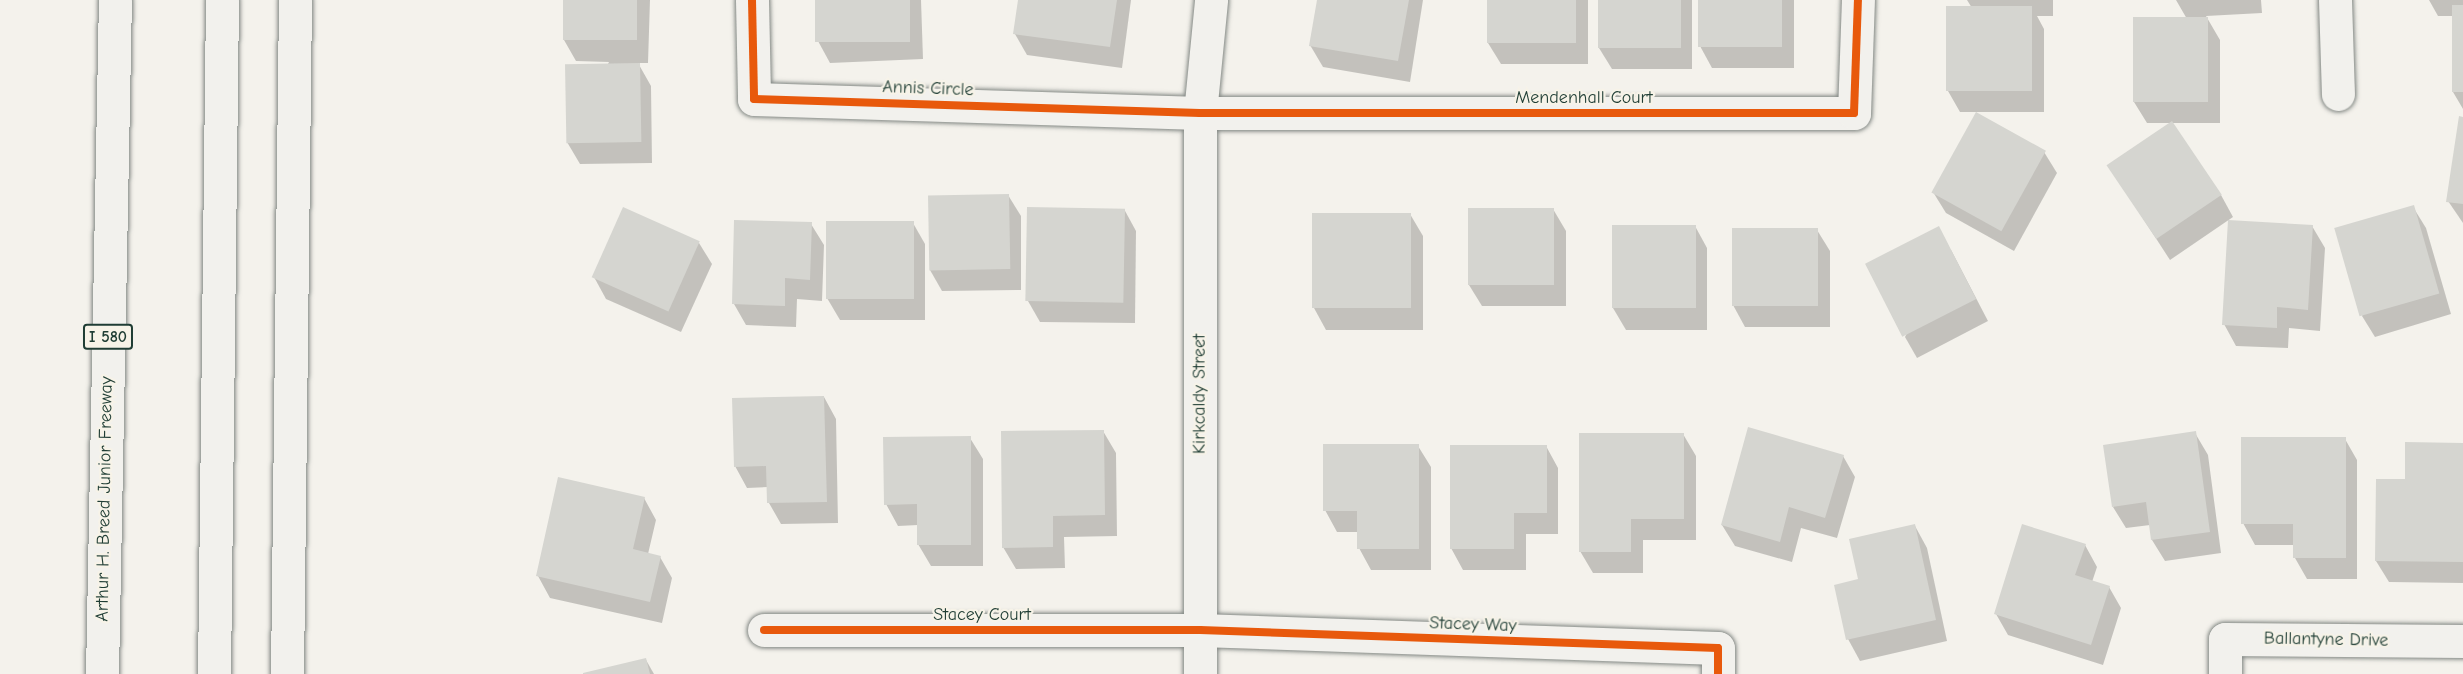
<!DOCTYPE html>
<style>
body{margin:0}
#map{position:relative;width:2463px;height:674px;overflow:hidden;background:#f4f2ec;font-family:"Comic Neue",sans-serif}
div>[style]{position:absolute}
.shadow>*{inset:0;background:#0003}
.building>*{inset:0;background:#d5d5d0;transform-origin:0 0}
.roads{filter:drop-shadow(0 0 2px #848985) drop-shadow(0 0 2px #848985)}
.minor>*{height:33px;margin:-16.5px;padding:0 16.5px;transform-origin:16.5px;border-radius:16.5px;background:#f2f1ed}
.highway>*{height:33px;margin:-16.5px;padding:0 16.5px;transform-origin:16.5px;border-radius:16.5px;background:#f2f1ed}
.cycleway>*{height:8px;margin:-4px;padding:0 4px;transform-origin:4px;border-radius:4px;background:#e8590c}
span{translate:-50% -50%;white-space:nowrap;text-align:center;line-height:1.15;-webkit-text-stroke:4.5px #f7f3e8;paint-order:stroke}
.shield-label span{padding:2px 4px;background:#f7f3e8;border:2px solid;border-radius:4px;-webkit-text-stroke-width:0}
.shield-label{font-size:16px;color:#1f3d34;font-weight:700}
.street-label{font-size:18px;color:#1f3d34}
</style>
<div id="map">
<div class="shadow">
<i style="clip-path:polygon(565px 0,650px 0,648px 63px,638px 63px,651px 86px,652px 163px,580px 164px,567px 142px,609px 62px,576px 61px,564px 40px)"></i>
<i style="clip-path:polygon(816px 0,921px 0,923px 59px,830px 63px,818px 41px)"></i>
<i style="clip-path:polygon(1020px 0,1131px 0,1122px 68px,1027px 55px,1015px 34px)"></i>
<i style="clip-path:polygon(1318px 0,1423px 0,1410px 82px,1323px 67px,1310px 45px)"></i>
<i style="clip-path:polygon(1488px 0,1588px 0,1588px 64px,1501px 64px,1488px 43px)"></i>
<i style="clip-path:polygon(1599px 0,1692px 0,1692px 69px,1612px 69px,1599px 48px)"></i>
<i style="clip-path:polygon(1700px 0,1794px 0,1794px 68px,1712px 68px,1700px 46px)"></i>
<i style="clip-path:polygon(1967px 0,2053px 0,2053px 16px,2037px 16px,2044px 29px,2044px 112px,1960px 112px,1948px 91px,1972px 8px)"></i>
<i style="clip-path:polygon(2176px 0,2261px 0,2262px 13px,2206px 16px,2220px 40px,2220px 123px,2147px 123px,2134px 102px,2187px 19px)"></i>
<i style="clip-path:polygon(2429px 0,2463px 0,2463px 109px,2453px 92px,2453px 16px,2438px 16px)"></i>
<i style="clip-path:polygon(2463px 118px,2463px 223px,2448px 201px)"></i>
<i style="clip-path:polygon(2044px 152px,2057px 173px,2014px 251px,1946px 213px,1933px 192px)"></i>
<i style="clip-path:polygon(2109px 166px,2221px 195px,2233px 217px,2170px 260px)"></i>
<i style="clip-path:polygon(1008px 195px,1021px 216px,1021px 290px,942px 291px,930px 270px)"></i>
<i style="clip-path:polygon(2413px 207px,2426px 228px,2451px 314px,2375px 337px,2362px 316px)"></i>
<i style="clip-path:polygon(1124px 209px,1136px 231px,1135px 323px,1040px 322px,1028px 301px)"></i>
<i style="clip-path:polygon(1553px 209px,1566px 231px,1566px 306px,1482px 306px,1469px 285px)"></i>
<i style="clip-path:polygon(1314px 214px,1410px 214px,1423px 236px,1423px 330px,1326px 330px,1314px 308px)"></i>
<i style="clip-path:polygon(913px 223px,925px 244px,925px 320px,840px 320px,827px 298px)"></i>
<i style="clip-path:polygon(811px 224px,824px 245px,822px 301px,797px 299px,796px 327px,746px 325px,734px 304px)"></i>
<i style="clip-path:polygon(1613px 226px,1695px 226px,1707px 248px,1707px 330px,1626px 330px,1613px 308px)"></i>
<i style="clip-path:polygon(2312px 226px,2325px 248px,2320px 331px,2289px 328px,2288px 348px,2236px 346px,2224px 324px)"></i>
<i style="clip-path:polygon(1817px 230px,1830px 251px,1830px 327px,1745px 327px,1733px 305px)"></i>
<i style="clip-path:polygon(699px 243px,712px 264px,681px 332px,606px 299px,594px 277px)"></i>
<i style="clip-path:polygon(1951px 250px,1988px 321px,1917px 358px,1905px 337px)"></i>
<i style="clip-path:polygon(824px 397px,836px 419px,838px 523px,781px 524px,769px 503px,768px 487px,747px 488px,735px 466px)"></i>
<i style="clip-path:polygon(1103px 431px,1116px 453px,1117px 536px,1064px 537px,1065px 568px,1016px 569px,1003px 547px)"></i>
<i style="clip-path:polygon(2195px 433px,2208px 455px,2221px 553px,2165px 561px,2152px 540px,2150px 525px,2126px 528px,2113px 507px)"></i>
<i style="clip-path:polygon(1683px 434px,1696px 456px,1696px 540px,1643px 540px,1643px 573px,1593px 573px,1580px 551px)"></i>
<i style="clip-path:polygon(970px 438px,983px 459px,983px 566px,931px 566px,918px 544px,918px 525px,898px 526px,886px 504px)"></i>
<i style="clip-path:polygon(2345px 439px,2357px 460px,2357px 579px,2307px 579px,2295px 558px,2295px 545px,2255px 545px,2243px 523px)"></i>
<i style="clip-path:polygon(2463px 444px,2463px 583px,2389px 582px,2376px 561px,2406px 481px)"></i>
<i style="clip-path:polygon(1418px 446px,1431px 467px,1431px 570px,1371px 570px,1359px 548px,1359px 532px,1337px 532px,1325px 510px)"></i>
<i style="clip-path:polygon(1546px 446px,1558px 468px,1558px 534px,1526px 534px,1526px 570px,1463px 570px,1451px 548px)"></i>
<i style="clip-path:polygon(1843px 456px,1855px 477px,1837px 538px,1801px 528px,1792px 562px,1735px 546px,1722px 525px)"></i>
<i style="clip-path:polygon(644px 498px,656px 520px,648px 554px,660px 557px,672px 578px,662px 623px,550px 598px,538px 576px)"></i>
<i style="clip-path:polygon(1915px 526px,1927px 548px,1947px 641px,1860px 661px,1848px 639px,1860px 580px)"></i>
<i style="clip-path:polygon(2085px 545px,2097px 567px,2092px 582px,2109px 587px,2121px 608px,2103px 665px,2008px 635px,1996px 614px)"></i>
<i style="clip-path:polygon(646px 660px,654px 674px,585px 674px)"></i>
</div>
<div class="building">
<i style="left:563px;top:0;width:74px;height:40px"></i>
<i style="left:815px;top:0;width:95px;height:42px"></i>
<i style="clip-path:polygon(1018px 0,1117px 0,1110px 47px,1013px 34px)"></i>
<i style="clip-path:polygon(1317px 0,1409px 0,1398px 61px,1309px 46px)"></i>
<i style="left:1487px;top:0;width:89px;height:43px"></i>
<i style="left:1598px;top:0;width:83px;height:48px"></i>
<i style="left:1698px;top:0;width:84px;height:47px"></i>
<i style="left:2452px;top:5px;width:11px;height:87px"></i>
<i style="left:1946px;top:6px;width:86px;height:85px"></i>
<i style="left:2133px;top:17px;width:75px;height:85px"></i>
<i style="left:640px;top:63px;width:79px;height:75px;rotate:89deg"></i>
<i style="left:1976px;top:112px;width:80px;height:92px;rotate:29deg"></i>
<i style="clip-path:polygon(2459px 116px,2463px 117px,2463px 204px,2446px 202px)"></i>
<i style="left:2172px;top:121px;width:89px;height:79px;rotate:56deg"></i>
<i style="left:1009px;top:194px;width:75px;height:81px;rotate:89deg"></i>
<i style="left:2414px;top:205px;width:92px;height:83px;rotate:74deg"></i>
<i style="left:623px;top:207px;width:84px;height:77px;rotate:24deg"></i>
<i style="left:1027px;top:207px;width:98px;height:94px;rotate:1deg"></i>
<i style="left:1468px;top:208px;width:86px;height:77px"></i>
<i style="left:1312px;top:213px;width:99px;height:95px"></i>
<i style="clip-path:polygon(734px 220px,812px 222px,810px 280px,785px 278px,785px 306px,732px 304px)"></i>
<i style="clip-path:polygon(2228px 220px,2313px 225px,2308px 310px,2277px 307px,2277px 328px,2222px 325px)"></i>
<i style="left:826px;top:221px;width:88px;height:78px"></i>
<i style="left:1612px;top:225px;width:84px;height:83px"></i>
<i style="left:1939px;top:226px;width:82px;height:83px;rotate:63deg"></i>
<i style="left:1732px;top:228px;width:86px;height:78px"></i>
<i style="clip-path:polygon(824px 396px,827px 502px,767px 503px,766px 466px,734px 467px,732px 398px)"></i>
<i style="clip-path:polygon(1748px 427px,1844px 455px,1825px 518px,1789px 507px,1780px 542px,1721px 525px)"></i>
<i style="clip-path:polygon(1104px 430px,1105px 515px,1053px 516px,1053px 547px,1002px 548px,1001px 431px)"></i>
<i style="clip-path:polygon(2196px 431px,2210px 532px,2151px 540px,2146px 502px,2112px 507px,2103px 445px)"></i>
<i style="clip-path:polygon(1579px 433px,1684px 433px,1684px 519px,1631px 519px,1631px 552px,1579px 552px)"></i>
<i style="clip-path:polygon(971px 436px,971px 545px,917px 545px,917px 504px,884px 505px,883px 437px)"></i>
<i style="clip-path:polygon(2241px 437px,2346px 437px,2346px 558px,2293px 558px,2293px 524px,2241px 524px)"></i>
<i style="clip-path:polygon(2405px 442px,2463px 443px,2463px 562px,2375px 561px,2376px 479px,2405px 479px)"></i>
<i style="clip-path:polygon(1323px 444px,1419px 444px,1419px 549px,1357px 549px,1357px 511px,1323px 511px)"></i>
<i style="clip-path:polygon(1450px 445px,1547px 445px,1547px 513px,1514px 513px,1514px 549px,1450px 549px)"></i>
<i style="clip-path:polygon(558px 477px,645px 497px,633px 549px,661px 556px,650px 602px,536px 576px)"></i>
<i style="clip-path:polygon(1915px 524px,1936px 620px,1846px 640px,1834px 585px,1858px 579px,1849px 539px)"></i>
<i style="clip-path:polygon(2022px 524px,2086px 544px,2075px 575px,2110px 586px,2091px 645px,1994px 614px)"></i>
<i style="clip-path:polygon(646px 658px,650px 674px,583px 674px,583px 673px)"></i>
</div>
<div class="roads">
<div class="minor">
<i style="left:752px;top:0;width:99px;rotate:88.8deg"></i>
<i style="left:754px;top:99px;width:446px;rotate:1.8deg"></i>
<i style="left:1200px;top:113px;width:654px"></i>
<i style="left:1854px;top:113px;width:113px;rotate:-88deg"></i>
<i style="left:2335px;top:0;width:94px;rotate:88.2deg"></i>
<i style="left:764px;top:630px;width:436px"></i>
<i style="left:1200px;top:630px;width:518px;rotate:1.99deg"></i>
<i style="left:1718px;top:648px;width:26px;rotate:90deg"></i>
<i style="left:1200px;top:674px;width:561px;rotate:-90deg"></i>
<i style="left:1200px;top:113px;width:114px;rotate:-84.4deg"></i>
<i style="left:2225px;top:674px;width:35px;rotate:-90deg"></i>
<i style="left:2225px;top:639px;width:238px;rotate:0.5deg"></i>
</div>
<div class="highway">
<i style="left:102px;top:674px;width:674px;rotate:-88.9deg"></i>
<i style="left:214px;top:674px;width:674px;rotate:-89.32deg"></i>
<i style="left:287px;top:674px;width:674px;rotate:-89.32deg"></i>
</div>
</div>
<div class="cycleway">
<i style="left:752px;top:0;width:99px;rotate:88.8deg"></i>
<i style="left:754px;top:99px;width:446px;rotate:1.8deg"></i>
<i style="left:1200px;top:113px;width:654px"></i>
<i style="left:1854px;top:113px;width:113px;rotate:-88deg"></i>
<i style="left:764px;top:630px;width:436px"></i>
<i style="left:1200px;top:630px;width:518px;rotate:1.99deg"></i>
<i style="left:1718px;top:648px;width:26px;rotate:90deg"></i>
</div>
<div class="shield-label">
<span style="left:108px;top:337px">I 580</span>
</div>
<div class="street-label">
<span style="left:928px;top:89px;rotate:2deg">Annis Circle</span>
<span style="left:1584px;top:98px">Mendenhall Court</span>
<span style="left:1200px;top:394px;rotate:-90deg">Kirkcaldy Street</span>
<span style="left:105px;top:499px;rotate:-89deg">Arthur H. Breed Junior Freeway</span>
<span style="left:982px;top:615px">Stacey Court</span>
<span style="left:1473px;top:625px;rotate:2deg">Stacey Way</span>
<span style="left:2326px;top:640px;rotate:1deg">Ballantyne Drive</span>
</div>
</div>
